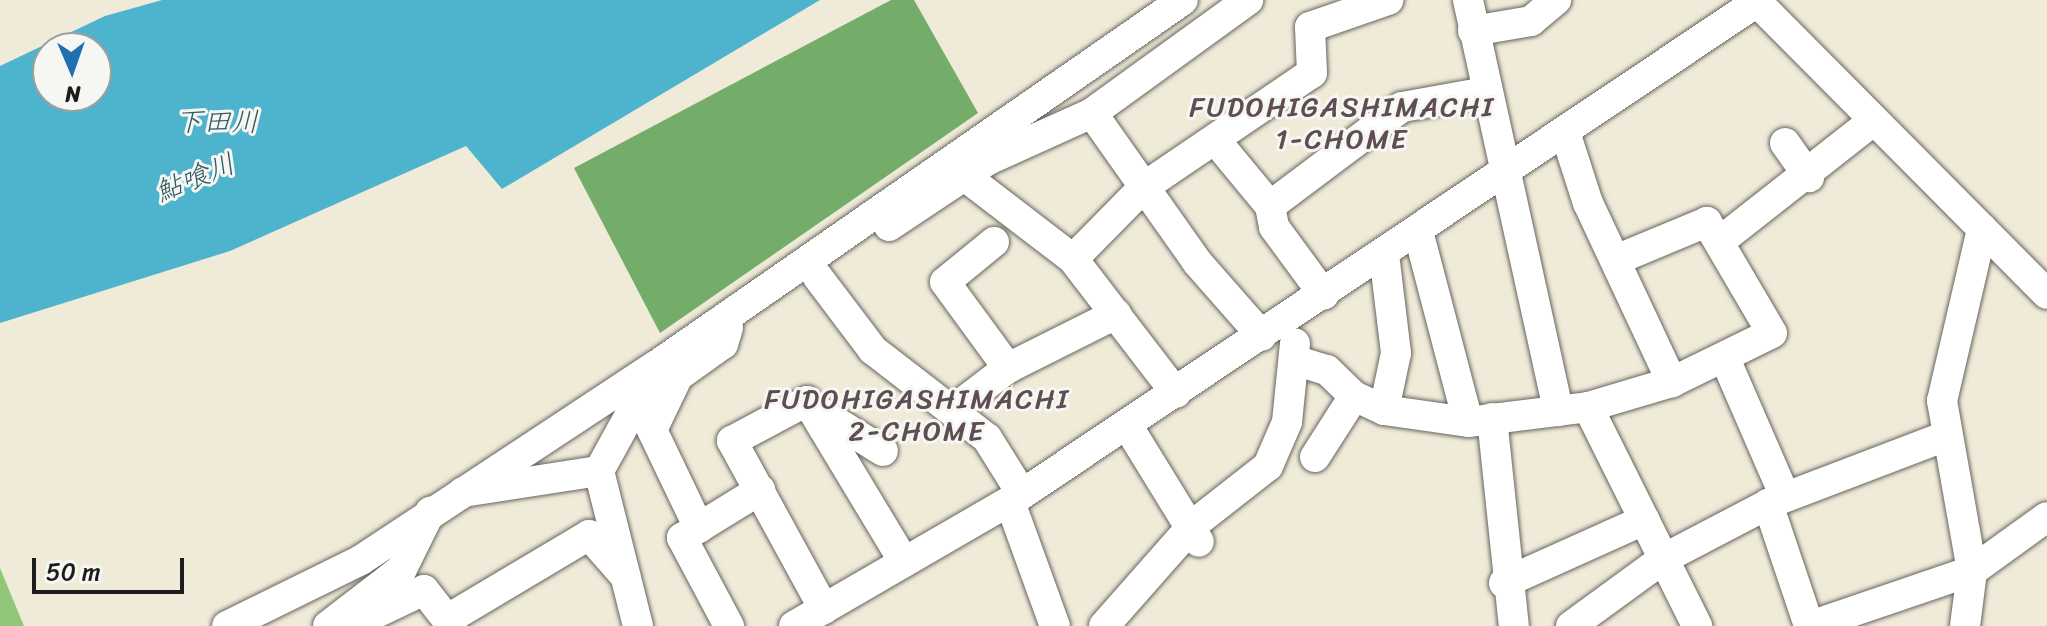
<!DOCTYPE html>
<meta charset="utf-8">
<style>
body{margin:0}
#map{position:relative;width:2047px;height:626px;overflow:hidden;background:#f0ebd9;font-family:Sriracha,"Klee One",sans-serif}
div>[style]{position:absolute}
.green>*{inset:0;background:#91c779}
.forest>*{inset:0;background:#74ac69}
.water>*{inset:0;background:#4eb4cd}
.roads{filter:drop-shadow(0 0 2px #66645e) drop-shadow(0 0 2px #66645e)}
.minor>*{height:30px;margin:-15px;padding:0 15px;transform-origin:15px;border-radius:15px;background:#fff}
span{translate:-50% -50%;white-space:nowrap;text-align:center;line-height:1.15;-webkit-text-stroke:6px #f6f6f2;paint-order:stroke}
.neighbourhood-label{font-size:28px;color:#5e4d53;letter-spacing:2px}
.water-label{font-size:28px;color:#305963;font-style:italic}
.north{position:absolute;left:32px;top:32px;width:80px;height:80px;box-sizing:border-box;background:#f6f6f2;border:2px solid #9f9f9c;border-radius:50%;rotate:178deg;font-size:22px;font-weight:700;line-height:32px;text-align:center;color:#1c1c1c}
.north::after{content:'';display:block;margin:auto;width:28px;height:36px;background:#1f6fb2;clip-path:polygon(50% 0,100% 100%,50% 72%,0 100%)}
.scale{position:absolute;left:32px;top:558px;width:152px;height:36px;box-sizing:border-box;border:4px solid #1c1c1c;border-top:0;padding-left:10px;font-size:24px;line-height:28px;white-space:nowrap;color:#1c1c1c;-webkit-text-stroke:6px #f6f6f2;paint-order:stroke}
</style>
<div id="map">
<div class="green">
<i style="clip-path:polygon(0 568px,24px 626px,0 626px)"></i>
</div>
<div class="forest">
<i style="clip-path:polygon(891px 0,914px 0,978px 113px,660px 333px,574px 168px)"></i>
</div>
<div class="water">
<i style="clip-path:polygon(evenodd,162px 0,820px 0,502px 189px,466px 146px,230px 251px,0 323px,0 66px,105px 16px,162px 0,48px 48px,96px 48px,96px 96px,48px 96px,48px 48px)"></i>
</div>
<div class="roads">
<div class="minor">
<i style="left:1468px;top:0;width:421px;rotate:77.6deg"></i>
<i style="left:1755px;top:0;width:414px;rotate:45.2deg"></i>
<i style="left:1473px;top:31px;width:59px;rotate:-9.8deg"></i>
<i style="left:1531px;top:21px;width:33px;rotate:-40deg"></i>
<i style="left:1092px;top:113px;width:182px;rotate:54.8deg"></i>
<i style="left:1197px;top:262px;width:98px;rotate:48.7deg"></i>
<i style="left:1565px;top:132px;width:75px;rotate:72.1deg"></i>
<i style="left:1588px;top:203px;width:198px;rotate:64.9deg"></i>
<i style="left:1217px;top:142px;width:83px;rotate:50.4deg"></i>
<i style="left:1270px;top:206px;width:21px;rotate:79deg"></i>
<i style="left:1274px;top:227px;width:84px;rotate:53.7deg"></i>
<i style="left:1785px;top:143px;width:42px;rotate:54.8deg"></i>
<i style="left:966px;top:177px;width:135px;rotate:37.5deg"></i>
<i style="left:1073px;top:259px;width:169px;rotate:52.5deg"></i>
<i style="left:1270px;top:206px;width:165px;rotate:-36.9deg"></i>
<i style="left:1402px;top:107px;width:84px;rotate:-10.2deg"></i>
<i style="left:889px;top:226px;width:119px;rotate:-33.7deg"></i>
<i style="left:988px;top:160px;width:114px;rotate:-24.3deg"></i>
<i style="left:1092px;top:113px;width:193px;rotate:-35.9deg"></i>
<i style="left:1418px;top:231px;width:197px;rotate:75.3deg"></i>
<i style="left:994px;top:242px;width:63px;rotate:140.8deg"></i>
<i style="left:945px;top:282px;width:107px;rotate:53.8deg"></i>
<i style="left:1719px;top:242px;width:197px;rotate:-38.2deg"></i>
<i style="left:1384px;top:254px;width:100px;rotate:83.1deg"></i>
<i style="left:1396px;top:353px;width:58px;rotate:101.9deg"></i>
<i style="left:1073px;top:259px;width:101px;rotate:-45.4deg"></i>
<i style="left:1144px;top:187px;width:203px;rotate:-34.2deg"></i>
<i style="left:1312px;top:73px;width:46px;rotate:-92.5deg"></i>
<i style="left:1310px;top:27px;width:83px;rotate:-19.1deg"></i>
<i style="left:817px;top:276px;width:93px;rotate:52.9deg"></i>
<i style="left:873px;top:350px;width:144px;rotate:37.7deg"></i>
<i style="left:987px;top:438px;width:66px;rotate:58deg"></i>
<i style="left:1297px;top:361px;width:31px;rotate:17deg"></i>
<i style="left:1327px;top:370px;width:37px;rotate:44deg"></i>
<i style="left:1354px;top:396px;width:33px;rotate:25deg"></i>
<i style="left:1384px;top:410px;width:85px;rotate:8.1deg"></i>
<i style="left:1468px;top:422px;width:121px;rotate:-7.1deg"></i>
<i style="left:1588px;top:407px;width:88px;rotate:-16.6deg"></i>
<i style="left:1672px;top:382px;width:111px;rotate:-26.1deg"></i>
<i style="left:1772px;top:333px;width:129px;rotate:-120.4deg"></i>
<i style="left:1707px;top:222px;width:96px;rotate:157.4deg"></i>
<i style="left:1726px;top:361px;width:148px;rotate:66.5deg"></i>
<i style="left:1588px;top:407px;width:245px;rotate:63.5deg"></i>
<i style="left:953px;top:410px;width:69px;rotate:-37.4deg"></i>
<i style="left:1008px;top:368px;width:121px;rotate:-26.6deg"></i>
<i style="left:820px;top:412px;width:74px;rotate:31.8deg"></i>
<i style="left:1492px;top:418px;width:209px;rotate:84deg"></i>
<i style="left:1127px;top:425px;width:137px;rotate:58.4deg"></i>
<i style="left:1315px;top:457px;width:72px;rotate:-57.4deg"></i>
<i style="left:463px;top:492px;width:138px;rotate:-8.8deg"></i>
<i style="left:1010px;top:502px;width:132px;rotate:70.1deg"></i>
<i style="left:1768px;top:504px;width:129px;rotate:71.4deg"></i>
<i style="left:699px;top:528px;width:109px;rotate:-115.6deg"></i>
<i style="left:652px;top:430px;width:60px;rotate:-64.3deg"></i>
<i style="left:678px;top:376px;width:55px;rotate:-35.4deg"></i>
<i style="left:723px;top:344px;width:17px;rotate:-73deg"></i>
<i style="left:1504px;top:583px;width:154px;rotate:-24.2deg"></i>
<i style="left:824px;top:609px;width:192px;rotate:-118.7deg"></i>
<i style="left:732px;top:441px;width:85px;rotate:-28.1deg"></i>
<i style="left:807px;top:401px;width:188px;rotate:58.9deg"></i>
<i style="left:448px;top:619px;width:164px;rotate:-30.8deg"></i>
<i style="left:589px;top:535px;width:55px;rotate:48.7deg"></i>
<i style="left:227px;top:626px;width:149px;rotate:-26.2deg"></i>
<i style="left:361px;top:560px;width:354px;rotate:-33.4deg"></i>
<i style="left:657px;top:365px;width:640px;rotate:-34.76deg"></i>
<i style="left:328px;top:626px;width:93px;rotate:-37.6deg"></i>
<i style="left:402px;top:569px;width:64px;rotate:-63.8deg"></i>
<i style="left:349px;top:626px;width:83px;rotate:-25.6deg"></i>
<i style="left:424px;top:590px;width:46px;rotate:52.1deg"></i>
<i style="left:638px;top:626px;width:160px;rotate:-104.1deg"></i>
<i style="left:599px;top:471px;width:116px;rotate:-61.2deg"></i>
<i style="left:729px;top:626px;width:100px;rotate:-118.1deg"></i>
<i style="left:682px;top:538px;width:92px;rotate:-31.6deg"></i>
<i style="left:794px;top:626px;width:263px;rotate:-30.1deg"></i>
<i style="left:1022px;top:494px;width:884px;rotate:-33.8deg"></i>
<i style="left:1104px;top:626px;width:136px;rotate:-48.6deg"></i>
<i style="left:1194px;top:524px;width:94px;rotate:-38.1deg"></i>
<i style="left:1268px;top:466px;width:48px;rotate:-66.6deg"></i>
<i style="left:1287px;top:422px;width:79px;rotate:-84.2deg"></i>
<i style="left:1571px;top:626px;width:114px;rotate:-36.1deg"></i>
<i style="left:1663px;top:559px;width:119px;rotate:-27.6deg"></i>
<i style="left:1768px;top:504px;width:191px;rotate:-20.9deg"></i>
<i style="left:1810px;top:626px;width:171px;rotate:-18.8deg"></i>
<i style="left:1972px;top:571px;width:92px;rotate:-35.8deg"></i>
<i style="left:1965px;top:626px;width:55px;rotate:-82.7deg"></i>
<i style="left:1972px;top:571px;width:173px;rotate:-100deg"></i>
<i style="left:1942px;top:401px;width:177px;rotate:-76.9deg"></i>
</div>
</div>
<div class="neighbourhood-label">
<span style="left:1342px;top:123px">FUDOHIGASHIMACHI<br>1-CHOME</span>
<span style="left:917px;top:415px">FUDOHIGASHIMACHI<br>2-CHOME</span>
</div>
<div class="water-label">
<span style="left:217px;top:122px">下田川</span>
<span style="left:195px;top:178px;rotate:-22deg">鮎喰川</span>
</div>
<div class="north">N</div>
<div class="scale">50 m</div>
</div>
